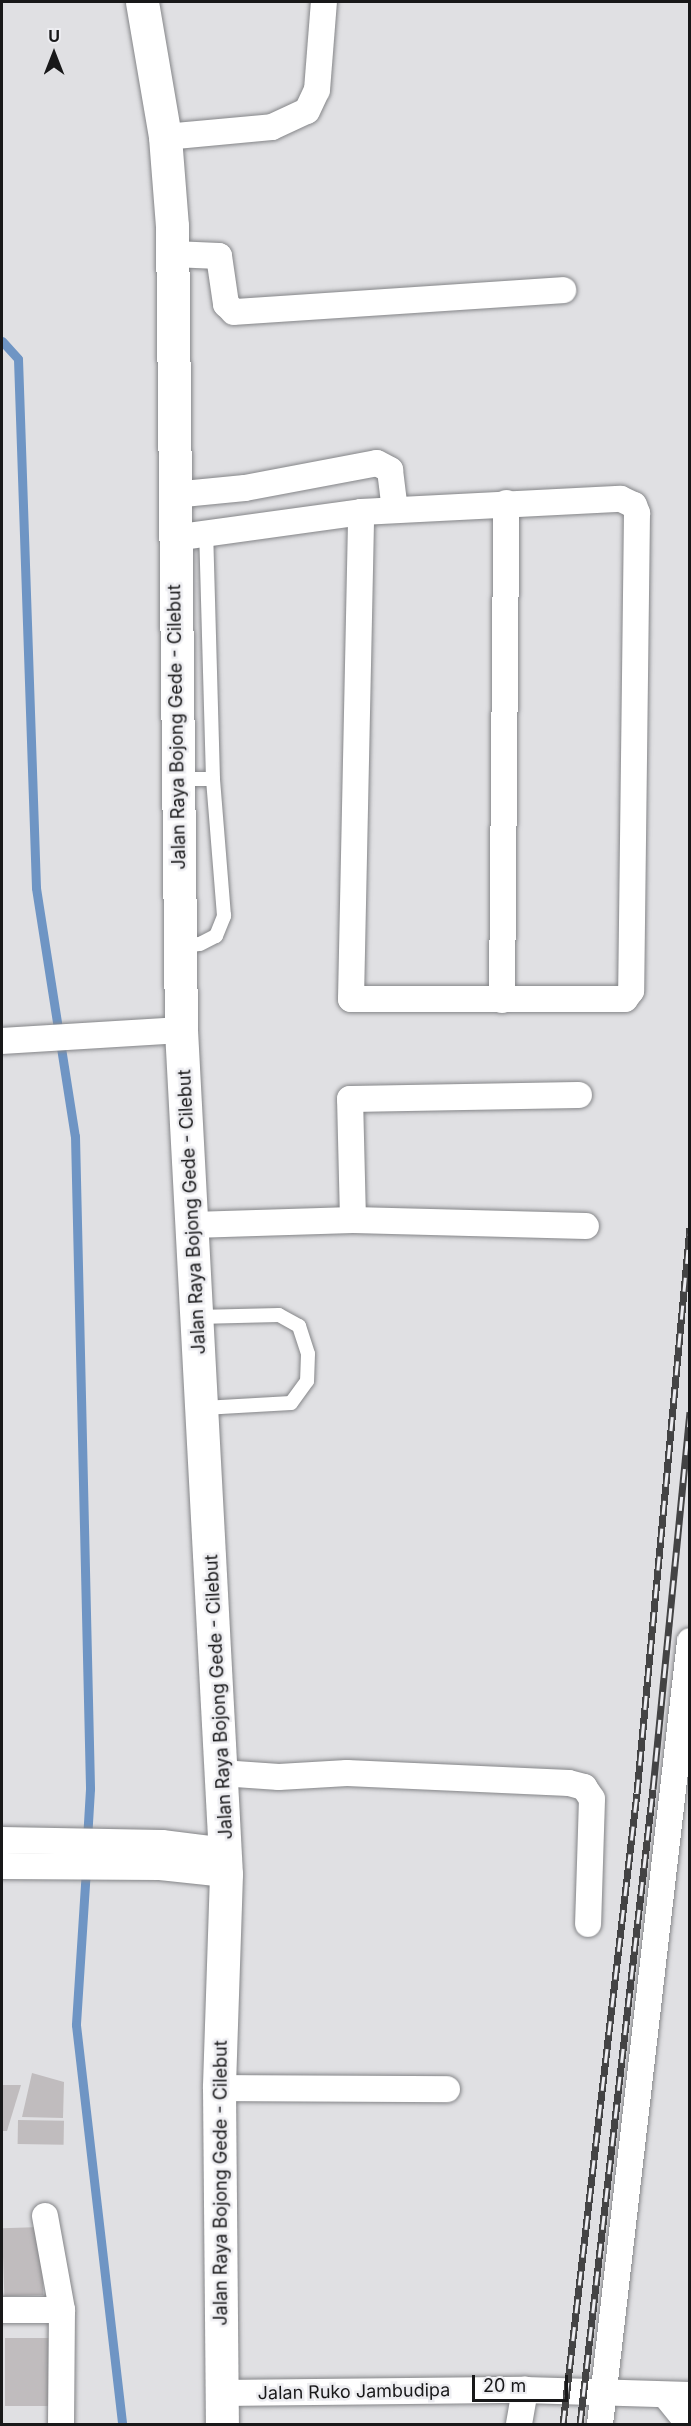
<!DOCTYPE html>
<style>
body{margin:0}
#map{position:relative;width:691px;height:2426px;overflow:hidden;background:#e0e0e3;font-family:Inter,sans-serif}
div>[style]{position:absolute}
.stream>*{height:9px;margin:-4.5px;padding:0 4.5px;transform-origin:4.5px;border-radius:4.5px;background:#6f95c4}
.building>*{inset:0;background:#c0bcbe;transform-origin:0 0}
.roads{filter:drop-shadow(0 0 2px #848588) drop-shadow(0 0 2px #848588)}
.service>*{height:14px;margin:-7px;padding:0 7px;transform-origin:7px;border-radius:7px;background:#fff}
.minor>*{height:26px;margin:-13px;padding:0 13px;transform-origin:13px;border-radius:13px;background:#fff}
.secondary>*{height:33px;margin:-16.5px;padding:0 16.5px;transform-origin:16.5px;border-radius:16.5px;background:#fff}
.rail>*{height:7px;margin-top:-3.5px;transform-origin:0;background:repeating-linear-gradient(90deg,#ededf1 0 14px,#434344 0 28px);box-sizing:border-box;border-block:2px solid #434344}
span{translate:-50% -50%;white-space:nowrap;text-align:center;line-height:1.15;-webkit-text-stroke:5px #ededf1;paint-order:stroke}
.street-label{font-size:18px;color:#181819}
.frame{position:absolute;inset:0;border:3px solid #181819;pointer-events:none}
.north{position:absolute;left:24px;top:24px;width:60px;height:60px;-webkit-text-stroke:4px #ededf1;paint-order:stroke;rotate:0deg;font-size:16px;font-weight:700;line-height:24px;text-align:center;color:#181819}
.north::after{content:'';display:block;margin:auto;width:21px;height:27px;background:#181819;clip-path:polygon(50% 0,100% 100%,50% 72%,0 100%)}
.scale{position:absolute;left:472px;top:2375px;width:96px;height:27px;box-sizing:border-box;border:3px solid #181819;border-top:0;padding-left:8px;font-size:18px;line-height:21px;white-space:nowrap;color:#181819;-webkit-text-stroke:4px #ededf1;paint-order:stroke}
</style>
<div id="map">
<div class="stream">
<i style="left:2px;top:341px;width:24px;rotate:48deg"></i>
<i style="left:18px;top:359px;width:529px;rotate:88.05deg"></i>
<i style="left:36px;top:888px;width:251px;rotate:81.1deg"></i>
<i style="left:75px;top:1136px;width:653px;rotate:88.68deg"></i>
<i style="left:90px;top:1789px;width:51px;rotate:93.4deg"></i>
<i style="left:86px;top:1869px;width:156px;rotate:93.7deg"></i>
<i style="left:76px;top:2025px;width:402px;rotate:83.4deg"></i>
</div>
<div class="building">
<i style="clip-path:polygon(32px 2073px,64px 2082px,63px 2118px,22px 2117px)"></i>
<i style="clip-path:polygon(2px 2085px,21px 2085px,7px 2131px,2px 2131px)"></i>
<i style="left:18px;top:2120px;width:46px;height:24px;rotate:1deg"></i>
<i style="left:41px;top:2227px;width:68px;height:39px;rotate:88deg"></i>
<i style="left:5px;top:2338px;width:48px;height:68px"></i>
</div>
<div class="roads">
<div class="service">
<i style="left:178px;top:779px;width:35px"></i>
<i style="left:180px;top:947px;width:20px;rotate:-9deg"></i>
<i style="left:200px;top:944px;width:18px;rotate:-27deg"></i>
<i style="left:216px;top:936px;width:22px;rotate:-68deg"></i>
<i style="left:224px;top:916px;width:137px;rotate:-94.6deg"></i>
<i style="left:213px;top:779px;width:245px;rotate:-91.6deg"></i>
<i style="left:197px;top:1317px;width:82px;rotate:-1.4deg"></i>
<i style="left:279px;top:1315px;width:23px;rotate:29deg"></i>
<i style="left:299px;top:1326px;width:29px;rotate:72deg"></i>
<i style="left:308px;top:1354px;width:27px;rotate:92deg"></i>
<i style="left:307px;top:1381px;width:27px;rotate:126deg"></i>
<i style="left:291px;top:1403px;width:88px;rotate:176.7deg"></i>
</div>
<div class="minor">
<i style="left:165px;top:137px;width:107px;rotate:-5.3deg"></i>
<i style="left:272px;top:127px;width:38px;rotate:-25deg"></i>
<i style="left:307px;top:111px;width:23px;rotate:-65deg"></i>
<i style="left:317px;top:90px;width:88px;rotate:-85.5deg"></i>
<i style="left:173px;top:254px;width:46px;rotate:2.5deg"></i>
<i style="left:219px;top:256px;width:49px;rotate:81.7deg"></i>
<i style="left:226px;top:304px;width:11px;rotate:45deg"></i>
<i style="left:234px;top:312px;width:330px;rotate:-3.8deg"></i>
<i style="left:173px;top:495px;width:72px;rotate:-5.6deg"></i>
<i style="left:245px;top:488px;width:134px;rotate:-10.7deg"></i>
<i style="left:377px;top:463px;width:15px;rotate:28deg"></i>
<i style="left:390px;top:470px;width:39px;rotate:83deg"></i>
<i style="left:174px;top:538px;width:189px;rotate:-7.9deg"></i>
<i style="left:361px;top:512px;width:260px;rotate:-2.9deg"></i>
<i style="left:621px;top:499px;width:14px;rotate:25deg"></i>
<i style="left:634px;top:505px;width:9px;rotate:69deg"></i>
<i style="left:637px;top:513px;width:478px;rotate:90.7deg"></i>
<i style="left:631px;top:991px;width:10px;rotate:127deg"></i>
<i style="left:625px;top:999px;width:274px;rotate:180deg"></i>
<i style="left:351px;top:999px;width:487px;rotate:-88.8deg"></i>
<i style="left:502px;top:1000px;width:497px;rotate:-89.5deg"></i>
<i style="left:2px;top:1041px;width:179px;rotate:-3.5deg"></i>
<i style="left:353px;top:1220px;width:121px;rotate:-91.4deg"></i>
<i style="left:350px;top:1099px;width:229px;rotate:-1deg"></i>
<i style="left:192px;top:1225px;width:161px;rotate:-1.8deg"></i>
<i style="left:353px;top:1220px;width:233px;rotate:1.5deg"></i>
<i style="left:221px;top:1773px;width:58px;rotate:3.9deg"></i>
<i style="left:279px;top:1777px;width:68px;rotate:-3.4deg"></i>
<i style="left:347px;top:1773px;width:222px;rotate:2.6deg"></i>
<i style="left:569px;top:1783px;width:16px;rotate:15deg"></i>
<i style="left:584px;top:1787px;width:14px;rotate:56deg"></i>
<i style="left:592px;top:1799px;width:125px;rotate:91.8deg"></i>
<i style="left:2px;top:1840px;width:160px;rotate:1.1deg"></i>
<i style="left:162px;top:1843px;width:64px;rotate:7.1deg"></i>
<i style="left:2px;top:1866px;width:158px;rotate:0.4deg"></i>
<i style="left:160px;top:1867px;width:66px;rotate:6.1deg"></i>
<i style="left:219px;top:2088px;width:228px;rotate:0.3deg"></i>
<i style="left:45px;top:2216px;width:96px;rotate:79.7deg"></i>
<i style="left:2px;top:2310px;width:60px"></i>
<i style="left:62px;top:2310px;width:114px;rotate:90.5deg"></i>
<i style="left:221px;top:2393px;width:304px;rotate:-0.6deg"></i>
<i style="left:525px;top:2390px;width:165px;rotate:1.7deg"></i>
<i style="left:666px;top:2396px;width:36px;rotate:51deg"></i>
<i style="left:519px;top:2424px;width:35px;rotate:-80deg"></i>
<i style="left:600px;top:2424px;width:788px;rotate:-83.44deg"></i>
</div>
<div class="secondary">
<i style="left:142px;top:2px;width:137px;rotate:80.3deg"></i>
<i style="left:165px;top:137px;width:89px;rotate:85.5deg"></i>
<i style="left:172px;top:226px;width:804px;rotate:89.36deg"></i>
<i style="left:181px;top:1030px;width:845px;rotate:86.95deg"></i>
<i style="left:226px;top:1874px;width:214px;rotate:91.9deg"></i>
<i style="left:219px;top:2088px;width:336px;rotate:89.5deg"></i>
</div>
</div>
<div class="rail">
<i style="left:563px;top:2424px;width:635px;rotate:-83.31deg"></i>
<i style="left:637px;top:1793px;width:568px;rotate:-84.65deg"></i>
<i style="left:580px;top:2424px;width:639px;rotate:-83.44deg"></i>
<i style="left:653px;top:1789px;width:379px;rotate:-84.4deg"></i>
</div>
<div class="street-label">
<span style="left:177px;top:727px;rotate:-91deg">Jalan Raya Bojong Gede - Cilebut</span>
<span style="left:192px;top:1212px;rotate:-93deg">Jalan Raya Bojong Gede - Cilebut</span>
<span style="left:219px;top:1697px;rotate:-93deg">Jalan Raya Bojong Gede - Cilebut</span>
<span style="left:221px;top:2183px;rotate:-90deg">Jalan Raya Bojong Gede - Cilebut</span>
<span style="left:354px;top:2392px;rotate:-1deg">Jalan Ruko Jambudipa</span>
</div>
<div class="frame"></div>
<div class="north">U</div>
<div class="scale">20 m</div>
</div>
